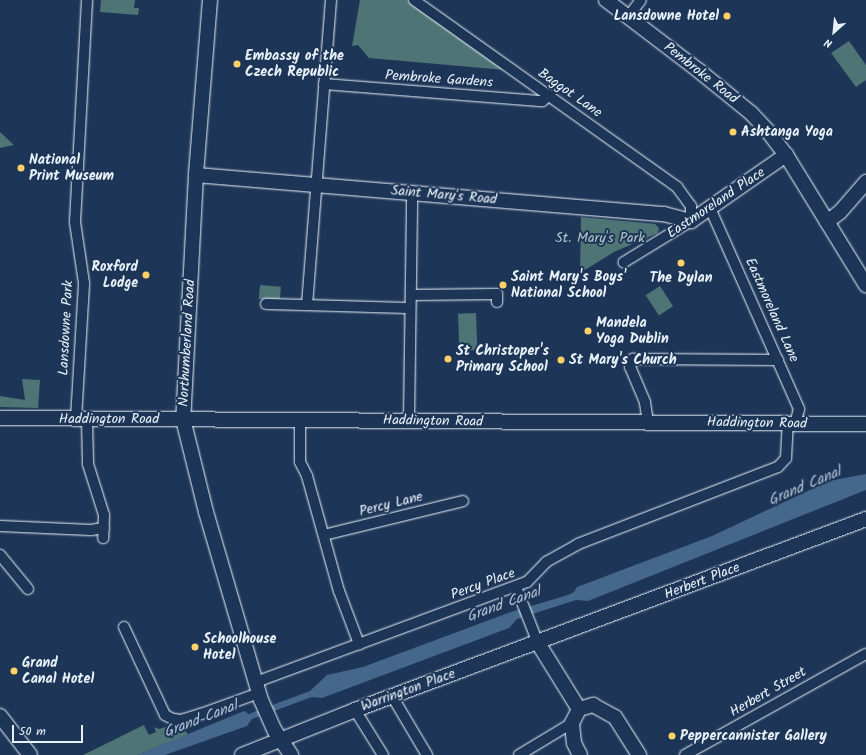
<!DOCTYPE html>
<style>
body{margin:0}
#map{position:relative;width:866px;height:755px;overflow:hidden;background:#1d3557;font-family:Kalam,sans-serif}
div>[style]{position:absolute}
.green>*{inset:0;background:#4e7476;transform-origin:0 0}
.water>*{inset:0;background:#44678b}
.roads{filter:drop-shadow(0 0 1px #e8f1f8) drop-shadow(0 0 1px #e8f1f8)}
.street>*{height:10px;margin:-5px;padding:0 5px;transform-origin:5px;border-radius:5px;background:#1d3557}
.secondary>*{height:14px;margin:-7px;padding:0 7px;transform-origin:7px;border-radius:7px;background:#1d3557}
.dots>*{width:11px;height:11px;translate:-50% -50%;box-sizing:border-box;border:2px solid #1d3557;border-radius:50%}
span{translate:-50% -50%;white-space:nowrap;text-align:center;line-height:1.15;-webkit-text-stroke:4px #1d3557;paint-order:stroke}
.poi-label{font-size:14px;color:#e8f1f8;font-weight:700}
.right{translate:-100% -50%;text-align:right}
.left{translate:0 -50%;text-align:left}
.street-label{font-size:14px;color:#e8f1f8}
.park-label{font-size:14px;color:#b2c5ca}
.water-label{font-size:15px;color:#afc1d2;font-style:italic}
.north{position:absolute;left:814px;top:12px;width:40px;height:40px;-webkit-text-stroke:3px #1d3557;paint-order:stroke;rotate:207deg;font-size:11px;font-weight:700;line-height:16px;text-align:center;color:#e8f1f8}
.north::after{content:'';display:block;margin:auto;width:14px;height:18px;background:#e8f1f8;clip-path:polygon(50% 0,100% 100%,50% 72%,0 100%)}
.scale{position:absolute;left:12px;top:725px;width:71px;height:18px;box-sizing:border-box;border:2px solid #e8f1f8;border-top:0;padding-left:5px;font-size:12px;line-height:14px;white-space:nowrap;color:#e8f1f8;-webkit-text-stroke:3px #1d3557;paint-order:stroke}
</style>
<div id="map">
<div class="green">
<i style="clip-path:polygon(101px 0,135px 0,134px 8px,139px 8px,138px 15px,100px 12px)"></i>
<i style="clip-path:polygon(360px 0,407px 0,505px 70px,369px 58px,358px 45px,352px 46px)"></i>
<i style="clip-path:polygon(849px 41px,866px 65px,866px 80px,856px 87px,831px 53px)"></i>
<i style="clip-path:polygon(0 132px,14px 145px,0 148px)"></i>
<i style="clip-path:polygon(581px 217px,655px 224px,659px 228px,658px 233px,614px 252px,580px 273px)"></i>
<i style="left:260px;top:285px;width:21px;height:14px;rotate:5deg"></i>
<i style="left:660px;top:286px;width:24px;height:17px;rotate:57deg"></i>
<i style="left:476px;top:313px;width:37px;height:18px;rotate:88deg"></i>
<i style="clip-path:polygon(22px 379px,40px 380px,38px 408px,0 407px,0 396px,25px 400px)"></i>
<i style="clip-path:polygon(181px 722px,188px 735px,137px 755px,83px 755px,144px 725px,149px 735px,156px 732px,154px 727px,159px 729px)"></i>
</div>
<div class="water">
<i style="clip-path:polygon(866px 474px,866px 490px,588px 601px,576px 600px,517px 619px,509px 628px,322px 698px,312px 697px,252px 719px,247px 726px,165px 755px,137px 755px,244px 711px,249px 714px,310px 691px,327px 675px,363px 667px,511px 612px,568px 595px,574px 592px,577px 587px,712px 536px,829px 481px)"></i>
</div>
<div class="roads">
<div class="street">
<i style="left:414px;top:0;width:323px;rotate:35.4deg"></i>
<i style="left:677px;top:187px;width:24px;rotate:54deg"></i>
<i style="left:691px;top:206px;width:15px;rotate:90deg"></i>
<i style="left:691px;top:221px;width:79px;rotate:148.5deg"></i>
<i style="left:628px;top:17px;width:21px;rotate:-53deg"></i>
<i style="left:324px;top:84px;width:219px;rotate:4.5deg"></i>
<i style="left:542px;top:101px;width:10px;rotate:-37deg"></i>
<i style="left:710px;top:208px;width:220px;rotate:66.1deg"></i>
<i style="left:799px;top:409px;width:16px;rotate:105deg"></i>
<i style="left:411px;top:295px;width:86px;rotate:-0.7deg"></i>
<i style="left:497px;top:294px;width:8px;rotate:90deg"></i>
<i style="left:266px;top:304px;width:144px;rotate:1.6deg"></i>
<i style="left:307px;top:305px;width:306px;rotate:-85.5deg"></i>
<i style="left:76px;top:419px;width:136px;rotate:-86.6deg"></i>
<i style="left:84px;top:283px;width:62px;rotate:-98.4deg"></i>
<i style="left:75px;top:222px;width:222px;rotate:-86.9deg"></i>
<i style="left:87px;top:419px;width:45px;rotate:88.7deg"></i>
<i style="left:88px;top:464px;width:53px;rotate:72.6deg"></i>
<i style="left:104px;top:515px;width:23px;rotate:92deg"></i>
<i style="left:300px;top:420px;width:42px;rotate:90deg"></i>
<i style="left:300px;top:462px;width:16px;rotate:63deg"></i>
<i style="left:307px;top:476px;width:119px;rotate:74.5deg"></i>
<i style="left:339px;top:591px;width:57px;rotate:69.3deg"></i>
<i style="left:409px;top:421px;width:229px;rotate:-89.2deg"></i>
<i style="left:648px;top:422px;width:20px;rotate:-99deg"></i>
<i style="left:645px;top:402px;width:38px;rotate:-113deg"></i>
<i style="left:630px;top:367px;width:9px;rotate:-69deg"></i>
<i style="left:633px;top:359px;width:145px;rotate:0.4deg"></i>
<i style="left:0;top:526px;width:91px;rotate:2.5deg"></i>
<i style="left:91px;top:530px;width:13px;rotate:-9deg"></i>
<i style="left:324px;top:535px;width:143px;rotate:-13.7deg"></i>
<i style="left:0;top:555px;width:44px;rotate:50.5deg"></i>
<i style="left:516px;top:587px;width:60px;rotate:68.6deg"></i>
<i style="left:124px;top:627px;width:97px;rotate:65deg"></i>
<i style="left:165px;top:715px;width:9px;rotate:27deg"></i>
<i style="left:173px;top:719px;width:8px;rotate:7deg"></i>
<i style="left:181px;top:720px;width:21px;rotate:-17deg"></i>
<i style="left:201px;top:714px;width:62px;rotate:-19.9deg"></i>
<i style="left:256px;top:682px;width:289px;rotate:-20.3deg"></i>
<i style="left:527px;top:582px;width:28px;rotate:-46deg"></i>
<i style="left:546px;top:562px;width:37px;rotate:-29deg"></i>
<i style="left:578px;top:544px;width:214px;rotate:-21.1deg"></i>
<i style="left:778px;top:467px;width:12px;rotate:-48deg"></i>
<i style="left:786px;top:458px;width:35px;rotate:-87deg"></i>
<i style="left:392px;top:696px;width:69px;rotate:59.3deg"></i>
<i style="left:355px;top:710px;width:53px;rotate:58.1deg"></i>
<i style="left:519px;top:755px;width:62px;rotate:-31.1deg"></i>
<i style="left:685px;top:755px;width:207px;rotate:-29.2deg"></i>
</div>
<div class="secondary">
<i style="left:210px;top:0;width:176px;rotate:94.6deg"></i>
<i style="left:196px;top:175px;width:244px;rotate:93deg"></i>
<i style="left:183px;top:419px;width:96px;rotate:76.1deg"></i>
<i style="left:206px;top:512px;width:196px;rotate:73.7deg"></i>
<i style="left:261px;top:700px;width:34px;rotate:66deg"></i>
<i style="left:275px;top:731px;width:29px;rotate:56deg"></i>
<i style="left:606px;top:0;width:116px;rotate:37.3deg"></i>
<i style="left:698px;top:70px;width:68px;rotate:39.1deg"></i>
<i style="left:751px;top:113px;width:23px;rotate:47deg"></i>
<i style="left:767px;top:130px;width:31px;rotate:53deg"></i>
<i style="left:786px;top:155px;width:153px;rotate:58.4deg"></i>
<i style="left:196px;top:175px;width:470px;rotate:4.8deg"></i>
<i style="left:664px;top:214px;width:28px;rotate:15deg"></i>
<i style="left:691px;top:221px;width:116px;rotate:-34.8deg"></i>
<i style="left:827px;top:222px;width:16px;rotate:-38deg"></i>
<i style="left:840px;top:212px;width:40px;rotate:-49deg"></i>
<i style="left:0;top:418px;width:866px;rotate:0.4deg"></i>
<i style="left:538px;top:643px;width:78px;rotate:58.2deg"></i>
<i style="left:0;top:716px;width:49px;rotate:52.4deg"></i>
<i style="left:242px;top:755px;width:122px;rotate:-21.7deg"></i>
<i style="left:355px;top:710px;width:546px;rotate:-20.49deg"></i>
<i style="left:580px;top:755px;width:13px;rotate:-117deg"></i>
<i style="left:574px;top:743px;width:20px;rotate:-96deg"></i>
<i style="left:572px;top:723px;width:16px;rotate:-63deg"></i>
<i style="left:579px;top:709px;width:15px;rotate:-16deg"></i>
<i style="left:593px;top:705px;width:25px;rotate:29deg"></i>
<i style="left:615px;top:717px;width:45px;rotate:57.7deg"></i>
</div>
</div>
<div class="dots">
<i style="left:727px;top:16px;background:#ffd166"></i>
<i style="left:237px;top:64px;background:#ffd166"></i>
<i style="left:733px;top:132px;background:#ffd166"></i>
<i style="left:21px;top:168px;background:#ffd166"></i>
<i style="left:681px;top:263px;background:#ffd166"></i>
<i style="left:146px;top:275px;background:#ffd166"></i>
<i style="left:503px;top:285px;background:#ffd166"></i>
<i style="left:588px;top:331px;background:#ffd166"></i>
<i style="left:448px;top:359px;background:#ffd166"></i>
<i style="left:561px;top:360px;background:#ffd166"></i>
<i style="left:195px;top:647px;background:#ffd166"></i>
<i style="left:14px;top:671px;background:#ffd166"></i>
<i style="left:672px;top:736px;background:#ffd166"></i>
</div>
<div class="poi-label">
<span class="right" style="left:719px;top:16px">Lansdowne Hotel</span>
<span class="left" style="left:245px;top:64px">Embassy of the<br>Czech Republic</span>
<span class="left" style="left:741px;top:132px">Ashtanga Yoga</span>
<span class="left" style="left:29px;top:168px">National<br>Print Museum</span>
<span class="right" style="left:138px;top:275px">Roxford<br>Lodge</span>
<span class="left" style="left:511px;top:285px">Saint Mary's Boys'<br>National School</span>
<span style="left:681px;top:278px">The Dylan</span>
<span class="left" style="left:596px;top:331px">Mandela<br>Yoga Dublin</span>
<span class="left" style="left:456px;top:359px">St Christoper's<br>Primary School</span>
<span class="left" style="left:569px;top:360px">St Mary's Church</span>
<span class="left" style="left:203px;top:647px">Schoolhouse<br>Hotel</span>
<span class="left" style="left:22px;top:671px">Grand<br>Canal Hotel</span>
<span class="left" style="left:680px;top:736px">Peppercannister Gallery</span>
</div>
<div class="street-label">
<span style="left:701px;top:73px;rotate:38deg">Pembroke Road</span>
<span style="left:439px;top:79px;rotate:4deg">Pembroke Gardens</span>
<span style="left:570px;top:93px;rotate:35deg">Baggot Lane</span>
<span style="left:444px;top:195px;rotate:5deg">Saint Mary's Road</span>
<span style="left:716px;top:203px;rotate:-34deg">Eastmoreland Place</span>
<span style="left:772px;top:310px;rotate:66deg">Eastmoreland Lane</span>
<span style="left:66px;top:328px;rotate:-87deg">Lansdowne Park</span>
<span style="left:187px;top:343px;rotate:-87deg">Northumberland Road</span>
<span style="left:109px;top:419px">Haddington Road</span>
<span style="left:433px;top:421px;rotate:1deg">Haddington Road</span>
<span style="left:757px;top:423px;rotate:1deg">Haddington Road</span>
<span style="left:391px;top:504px;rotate:-14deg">Percy Lane</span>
<span style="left:702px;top:581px;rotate:-21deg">Herbert Place</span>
<span style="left:483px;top:584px;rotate:-20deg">Percy Place</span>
<span style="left:408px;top:690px;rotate:-20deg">Warrington Place</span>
<span style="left:768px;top:692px;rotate:-30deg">Herbert Street</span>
</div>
<div class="park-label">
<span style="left:600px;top:238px">St. Mary's Park</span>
</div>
<div class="water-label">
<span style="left:805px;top:487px;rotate:-23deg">Grand Canal</span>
<span style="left:504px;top:605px;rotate:-20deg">Grand Canal</span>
<span style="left:201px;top:720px;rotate:-21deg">Grand Canal</span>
</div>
<div class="north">N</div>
<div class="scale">50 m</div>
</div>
